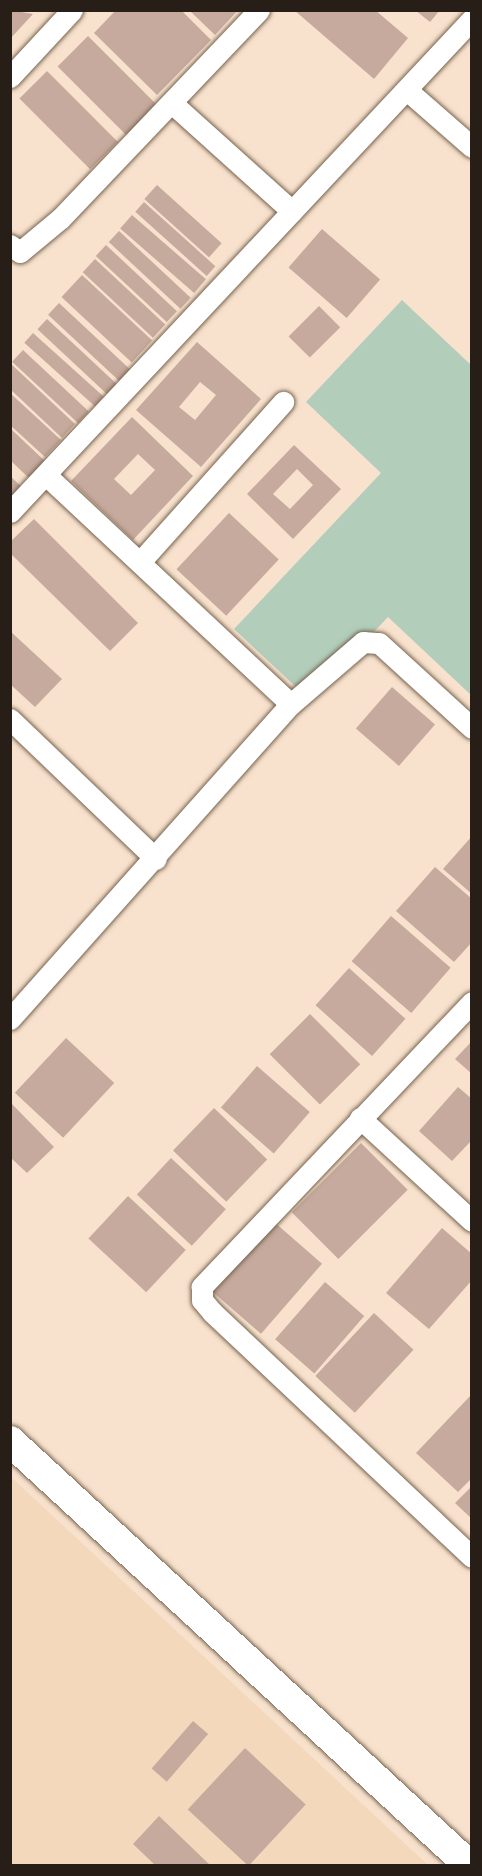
<!DOCTYPE html>
<style>
body{margin:0}
#map{position:relative;width:482px;height:1876px;overflow:hidden;background:#f8e2cd;font-family:"DM Sans",sans-serif}
div>[style]{position:absolute}
.built>*{inset:0;background:#f3d8bc}
.green>*{inset:0;background:#b2ceba}
.building>*{inset:0;background:#c6aa9d;transform-origin:0 0}
.roads{filter:drop-shadow(0 0 2px #766350) drop-shadow(0 0 2px #766350)}
.street>*{height:21px;margin:-10.5px;padding:0 10.5px;transform-origin:10.5px;border-radius:10.5px;background:#fff}
.secondary>*{height:30px;margin:-15px;padding:0 15px;transform-origin:15px;border-radius:15px;background:#fff}
span{translate:-50% -50%;white-space:nowrap;text-align:center;line-height:1.15;-webkit-text-stroke:4.5px #f8e2cd;paint-order:stroke}
.frame{position:absolute;inset:0;border:12px solid #271f17;pointer-events:none}
</style>
<div id="map">
<div class="built">
<i style="clip-path:polygon(11px 1477px,428px 1865px,11px 1865px)"></i>
</div>
<div class="green">
<i style="clip-path:polygon(402px 300px,471px 365px,471px 695px,388px 617px,310px 700px,234px 629px,381px 473px,306px 402px)"></i>
</div>
<div class="building">
<i style="clip-path:polygon(10px 10px,33px 14px,10px 39px)"></i>
<i style="clip-path:polygon(116px 10px,181px 10px,211px 40px,157px 95px,94px 33px)"></i>
<i style="clip-path:polygon(189px 10px,238px 10px,215px 35px)"></i>
<i style="clip-path:polygon(294px 10px,375px 10px,408px 38px,374px 79px)"></i>
<i style="clip-path:polygon(415px 10px,440px 10px,430px 22px)"></i>
<i style="left:88px;top:36px;width:98px;height:43px;rotate:45deg"></i>
<i style="left:47px;top:71px;width:100px;height:39px;rotate:45deg"></i>
<i style="left:157px;top:185px;width:87px;height:19px;rotate:42deg"></i>
<i style="left:144px;top:202px;width:96px;height:13px;rotate:42deg"></i>
<i style="left:132px;top:215px;width:98px;height:18px;rotate:41deg"></i>
<i style="left:322px;top:229px;width:77px;height:51px;rotate:41deg"></i>
<i style="left:119px;top:231px;width:98px;height:15px;rotate:43deg"></i>
<i style="left:106px;top:245px;width:97px;height:15px;rotate:43deg"></i>
<i style="left:95px;top:259px;width:96px;height:18px;rotate:43deg"></i>
<i style="left:82px;top:275px;width:96px;height:30px;rotate:43deg"></i>
<i style="left:59px;top:303px;width:97px;height:16px;rotate:43deg"></i>
<i style="left:319px;top:306px;width:30px;height:43px;rotate:45deg"></i>
<i style="left:47px;top:319px;width:95px;height:14px;rotate:43deg"></i>
<i style="left:33px;top:333px;width:95px;height:13px;rotate:42deg"></i>
<i style="clip-path:polygon(evenodd,197px 342px,261px 399px,201px 467px,136px 410px,197px 342px,200px 382px,216px 395px,195px 420px,179px 407px,200px 382px)"></i>
<i style="left:23px;top:350px;width:90px;height:16px;rotate:43deg"></i>
<i style="clip-path:polygon(10px 363px,75px 424px,62px 438px,10px 389px)"></i>
<i style="clip-path:polygon(10px 393px,61px 440px,45px 457px,10px 425px)"></i>
<i style="clip-path:polygon(evenodd,132px 417px,193px 476px,133px 540px,71px 481px,132px 417px,138px 454px,155px 470px,131px 495px,114px 479px,138px 454px)"></i>
<i style="clip-path:polygon(10px 428px,48px 464px,32px 481px,10px 460px)"></i>
<i style="clip-path:polygon(evenodd,294px 445px,341px 489px,293px 539px,247px 494px,294px 445px,297px 469px,313px 485px,290px 509px,273px 494px,297px 469px)"></i>
<i style="clip-path:polygon(10px 476px,23px 488px,10px 501px)"></i>
<i style="left:229px;top:513px;width:68px;height:77px;rotate:43deg"></i>
<i style="clip-path:polygon(34px 519px,138px 623px,110px 651px,10px 553px,10px 542px)"></i>
<i style="clip-path:polygon(10px 631px,62px 679px,35px 707px,10px 684px)"></i>
<i style="left:392px;top:687px;width:57px;height:55px;rotate:41deg"></i>
<i style="clip-path:polygon(472px 836px,472px 894px,443px 869px)"></i>
<i style="clip-path:polygon(435px 867px,472px 899px,472px 942px,454px 962px,396px 911px)"></i>
<i style="left:391px;top:916px;width:79px;height:60px;rotate:41deg"></i>
<i style="left:349px;top:968px;width:76px;height:50px;rotate:42deg"></i>
<i style="left:310px;top:1014px;width:71px;height:57px;rotate:45deg"></i>
<i style="left:66px;top:1038px;width:66px;height:75px;rotate:43deg"></i>
<i style="clip-path:polygon(472px 1041px,472px 1074px,455px 1059px)"></i>
<i style="left:257px;top:1066px;width:70px;height:55px;rotate:41deg"></i>
<i style="clip-path:polygon(458px 1087px,472px 1099px,472px 1140px,452px 1161px,419px 1131px)"></i>
<i style="clip-path:polygon(10px 1102px,54px 1147px,27px 1173px,10px 1157px)"></i>
<i style="left:214px;top:1108px;width:74px;height:59px;rotate:44deg"></i>
<i style="left:361px;top:1143px;width:66px;height:98px;rotate:45deg"></i>
<i style="left:171px;top:1158px;width:75px;height:50px;rotate:43deg"></i>
<i style="left:128px;top:1196px;width:79px;height:58px;rotate:43deg"></i>
<i style="left:273px;top:1221px;width:65px;height:93px;rotate:41deg"></i>
<i style="clip-path:polygon(442px 1228px,472px 1254px,472px 1280px,429px 1329px,386px 1293px)"></i>
<i style="left:325px;top:1282px;width:52px;height:76px;rotate:41deg"></i>
<i style="left:374px;top:1313px;width:54px;height:86px;rotate:43deg"></i>
<i style="clip-path:polygon(472px 1394px,472px 1478px,458px 1492px,416px 1453px)"></i>
<i style="clip-path:polygon(472px 1486px,472px 1519px,455px 1503px)"></i>
<i style="left:193px;top:1721px;width:20px;height:63px;rotate:41deg"></i>
<i style="left:245px;top:1748px;width:83px;height:84px;rotate:43deg"></i>
<i style="clip-path:polygon(159px 1816px,211px 1866px,156px 1866px,133px 1844px)"></i>
</div>
<div class="roads">
<div class="street">
<i style="left:10px;top:77px;width:91px;rotate:-47.2deg"></i>
<i style="left:408px;top:91px;width:85px;rotate:41.2deg"></i>
<i style="left:173px;top:104px;width:160px;rotate:42deg"></i>
<i style="left:10px;top:245px;width:12px;rotate:35deg"></i>
<i style="left:20px;top:252px;width:53px;rotate:-39.7deg"></i>
<i style="left:61px;top:218px;width:287px;rotate:-46.4deg"></i>
<i style="left:46px;top:475px;width:335px;rotate:43.1deg"></i>
<i style="left:10px;top:512px;width:676px;rotate:-46.86deg"></i>
<i style="left:140px;top:562px;width:215px;rotate:-48.2deg"></i>
<i style="left:10px;top:719px;width:202px;rotate:43.8deg"></i>
<i style="left:472px;top:1002px;width:393px;rotate:133.5deg"></i>
<i style="left:202px;top:1287px;width:13px;rotate:90deg"></i>
<i style="left:202px;top:1300px;width:16px;rotate:50deg"></i>
<i style="left:212px;top:1312px;width:357px;rotate:43.3deg"></i>
<i style="left:10px;top:1019px;width:422px;rotate:-48.3deg"></i>
<i style="left:291px;top:704px;width:95px;rotate:-40.7deg"></i>
<i style="left:363px;top:642px;width:16px;rotate:4deg"></i>
<i style="left:379px;top:643px;width:126px;rotate:42.4deg"></i>
<i style="left:360px;top:1118px;width:152px;rotate:42.6deg"></i>
</div>
<div class="secondary">
<i style="left:10px;top:1441px;width:626px;rotate:42.74deg"></i>
</div>
</div>
<div class="frame"></div>
</div>
